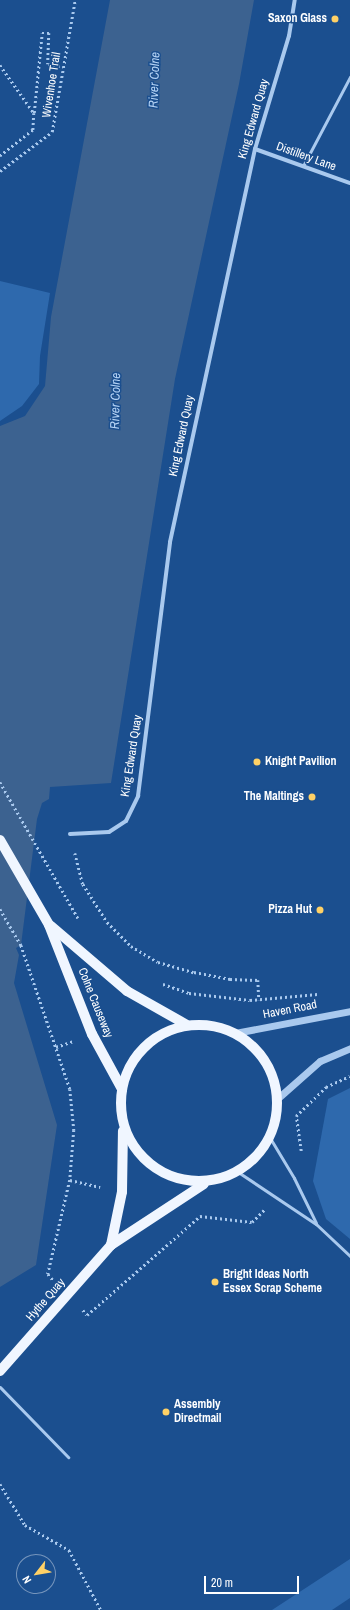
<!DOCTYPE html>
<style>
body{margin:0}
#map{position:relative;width:350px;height:1610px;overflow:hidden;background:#1b4f8f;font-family:"Archivo Narrow",sans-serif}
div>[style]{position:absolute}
.green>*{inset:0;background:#2e69ad}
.water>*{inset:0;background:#3c6290}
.path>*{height:2.5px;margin-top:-1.25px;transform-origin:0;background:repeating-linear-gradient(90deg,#a9c9ee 0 2px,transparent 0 5px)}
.service>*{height:3px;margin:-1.5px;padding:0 1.5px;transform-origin:1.5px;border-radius:1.5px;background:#a9c9ee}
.minor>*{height:4px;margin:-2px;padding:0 2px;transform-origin:2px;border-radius:2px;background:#a9c9ee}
.tertiary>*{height:7px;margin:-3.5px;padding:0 3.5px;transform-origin:3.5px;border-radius:3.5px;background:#a9c9ee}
.primary>*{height:10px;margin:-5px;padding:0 5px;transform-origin:5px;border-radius:5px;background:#f0f6ff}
.primary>.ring{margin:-5px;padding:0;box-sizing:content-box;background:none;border:10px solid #f0f6ff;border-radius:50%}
.dots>*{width:11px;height:11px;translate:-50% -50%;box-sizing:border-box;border:2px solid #1b4f8f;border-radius:50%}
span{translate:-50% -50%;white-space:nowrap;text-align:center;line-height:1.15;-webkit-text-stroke:3px #1b4f8f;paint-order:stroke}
.poi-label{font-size:12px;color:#fff;font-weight:700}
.right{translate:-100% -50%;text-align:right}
.left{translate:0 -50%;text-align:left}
.street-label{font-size:12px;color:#fff}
.water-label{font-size:13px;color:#b5d3f5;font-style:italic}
.north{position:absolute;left:16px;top:1554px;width:40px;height:40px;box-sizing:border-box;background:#1b4f8f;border:1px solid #7695bc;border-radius:50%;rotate:239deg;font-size:11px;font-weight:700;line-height:16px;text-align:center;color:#fff}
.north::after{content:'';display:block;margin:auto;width:14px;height:18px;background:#ffd166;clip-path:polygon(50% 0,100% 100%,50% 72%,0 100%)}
.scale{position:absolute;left:204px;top:1576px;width:95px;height:18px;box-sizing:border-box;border:2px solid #fff;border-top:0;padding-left:5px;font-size:12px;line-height:14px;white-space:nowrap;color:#fff;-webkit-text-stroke:3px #1b4f8f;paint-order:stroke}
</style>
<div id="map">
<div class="green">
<i style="clip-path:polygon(0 281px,50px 293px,40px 356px,39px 384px,22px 406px,0 421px)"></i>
<i style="clip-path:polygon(350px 1088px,350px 1239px,326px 1219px,313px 1181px,328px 1099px)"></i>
<i style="clip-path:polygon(350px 1559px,350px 1598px,332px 1610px,272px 1610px)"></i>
</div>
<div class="water">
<i style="clip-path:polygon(110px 0,254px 0,239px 84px,175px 379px,111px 783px,50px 787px,49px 799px,42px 803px,37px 819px,21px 945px,16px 948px,19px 955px,14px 983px,57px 1125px,36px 1265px,0 1287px,0 426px,25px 416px,45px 386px,51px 317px)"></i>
</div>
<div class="path">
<i style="left:0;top:65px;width:59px;rotate:54.7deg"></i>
<i style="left:34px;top:113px;width:17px;rotate:93deg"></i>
<i style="left:33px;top:130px;width:42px;rotate:141.8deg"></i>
<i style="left:34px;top:113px;width:80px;rotate:-84.3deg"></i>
<i style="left:42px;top:33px;width:7px"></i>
<i style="left:49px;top:33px;width:31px;rotate:92deg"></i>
<i style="left:48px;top:64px;width:15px;rotate:11deg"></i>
<i style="left:0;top:171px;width:65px;rotate:-36.9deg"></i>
<i style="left:52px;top:132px;width:134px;rotate:-80.1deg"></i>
<i style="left:0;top:782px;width:157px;rotate:60.2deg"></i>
<i style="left:75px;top:853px;width:32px;rotate:76deg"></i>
<i style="left:83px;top:884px;width:45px;rotate:57.7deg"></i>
<i style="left:107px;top:922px;width:34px;rotate:45deg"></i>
<i style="left:131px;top:946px;width:31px;rotate:31deg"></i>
<i style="left:158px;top:962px;width:37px;rotate:16deg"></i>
<i style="left:194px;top:972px;width:37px;rotate:11deg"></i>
<i style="left:230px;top:979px;width:28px;rotate:2deg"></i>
<i style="left:258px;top:980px;width:20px;rotate:87deg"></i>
<i style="left:0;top:909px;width:42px;rotate:59.7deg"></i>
<i style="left:21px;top:945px;width:152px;rotate:71.2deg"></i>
<i style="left:70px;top:1089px;width:41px;rotate:84.4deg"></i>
<i style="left:74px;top:1130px;width:50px;rotate:94.6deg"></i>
<i style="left:70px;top:1180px;width:97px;rotate:103.2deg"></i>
<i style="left:48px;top:1274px;width:8px;rotate:50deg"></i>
<i style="left:163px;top:984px;width:28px;rotate:19deg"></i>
<i style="left:189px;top:993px;width:61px;rotate:6.5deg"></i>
<i style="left:250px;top:1000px;width:68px;rotate:-5deg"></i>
<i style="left:56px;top:1047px;width:18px;rotate:-19deg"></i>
<i style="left:301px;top:1151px;width:35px;rotate:-98deg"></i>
<i style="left:296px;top:1116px;width:42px;rotate:-44deg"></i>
<i style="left:326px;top:1087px;width:26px;rotate:-25deg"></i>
<i style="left:70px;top:1180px;width:31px;rotate:13deg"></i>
<i style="left:83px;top:1310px;width:6px;rotate:51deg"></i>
<i style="left:87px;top:1315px;width:150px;rotate:-41.2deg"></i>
<i style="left:200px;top:1216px;width:52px;rotate:6.6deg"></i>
<i style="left:252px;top:1222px;width:17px;rotate:-45deg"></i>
<i style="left:0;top:1484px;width:48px;rotate:58.6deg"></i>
<i style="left:25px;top:1525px;width:51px;rotate:29.6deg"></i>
<i style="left:69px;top:1550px;width:68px;rotate:61.9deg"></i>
</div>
<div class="service">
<i style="left:303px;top:166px;width:101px;rotate:-62.2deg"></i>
<i style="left:270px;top:1138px;width:47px;rotate:59deg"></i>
<i style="left:294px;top:1178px;width:50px;rotate:63.9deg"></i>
<i style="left:238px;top:1172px;width:94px;rotate:33.7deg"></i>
<i style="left:316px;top:1224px;width:47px;rotate:43.3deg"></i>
<i style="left:0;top:1387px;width:98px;rotate:45.8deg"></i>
</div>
<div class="minor">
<i style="left:255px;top:149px;width:101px;rotate:19.7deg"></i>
<i style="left:70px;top:834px;width:39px;rotate:-3deg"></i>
<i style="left:109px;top:832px;width:20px;rotate:-33deg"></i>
<i style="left:126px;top:821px;width:28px;rotate:-64deg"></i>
<i style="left:138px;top:796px;width:256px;rotate:-82.8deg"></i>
<i style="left:170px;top:542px;width:402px;rotate:-77.8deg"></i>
<i style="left:255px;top:149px;width:118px;rotate:-73.3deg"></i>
<i style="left:289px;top:36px;width:36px;rotate:-81deg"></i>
</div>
<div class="tertiary">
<i style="left:235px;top:1033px;width:117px;rotate:-10.8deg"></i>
<i style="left:278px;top:1098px;width:56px;rotate:-41.4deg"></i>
<i style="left:320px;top:1061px;width:33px;rotate:-23deg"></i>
</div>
<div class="primary">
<i style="left:0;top:840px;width:98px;rotate:60deg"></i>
<i style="left:49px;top:925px;width:117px;rotate:68.5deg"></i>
<i style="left:92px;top:1034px;width:63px;rotate:61.4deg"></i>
<i style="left:51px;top:926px;width:100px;rotate:40.5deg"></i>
<i style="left:127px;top:991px;width:69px;rotate:29.5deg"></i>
<i class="ring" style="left:121px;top:1025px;width:146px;height:146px"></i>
<i style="left:111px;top:1245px;width:54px;rotate:-78.3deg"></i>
<i style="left:122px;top:1192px;width:61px;rotate:-89.1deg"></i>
<i style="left:0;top:1371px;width:168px;rotate:-48.6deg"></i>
<i style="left:111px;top:1245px;width:111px;rotate:-33.3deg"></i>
</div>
<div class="dots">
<i style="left:335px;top:19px;background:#ffd166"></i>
<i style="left:257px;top:762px;background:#ffd166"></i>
<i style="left:312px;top:797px;background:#ffd166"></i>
<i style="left:320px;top:910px;background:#ffd166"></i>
<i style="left:215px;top:1282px;background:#ffd166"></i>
<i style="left:166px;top:1412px;background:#ffd166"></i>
</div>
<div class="poi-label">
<span class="right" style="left:327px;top:19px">Saxon Glass</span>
<span class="left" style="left:265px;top:762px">Knight Pavilion</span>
<span class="right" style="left:304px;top:797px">The Maltings</span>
<span class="right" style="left:312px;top:910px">Pizza Hut</span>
<span class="left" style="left:223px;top:1282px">Bright Ideas North<br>Essex Scrap Scheme</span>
<span class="left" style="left:174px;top:1412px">Assembly<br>Directmail</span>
</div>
<div class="street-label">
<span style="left:52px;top:85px;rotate:-81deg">Wivenhoe Trail</span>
<span style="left:254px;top:119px;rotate:-74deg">King Edward Quay</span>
<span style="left:306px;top:157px;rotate:20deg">Distillery Lane</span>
<span style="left:182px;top:436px;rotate:-78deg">King Edward Quay</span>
<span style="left:132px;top:756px;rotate:-81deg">King Edward Quay</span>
<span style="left:95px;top:1003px;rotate:68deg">Colne Causeway</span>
<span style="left:290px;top:1010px;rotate:-11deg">Haven Road</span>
<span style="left:46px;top:1300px;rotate:-49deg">Hythe Quay</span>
</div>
<div class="water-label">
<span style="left:155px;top:80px;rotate:-88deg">River Colne</span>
<span style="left:116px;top:401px;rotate:-89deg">River Colne</span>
</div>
<div class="north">N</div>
<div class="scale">20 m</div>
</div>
